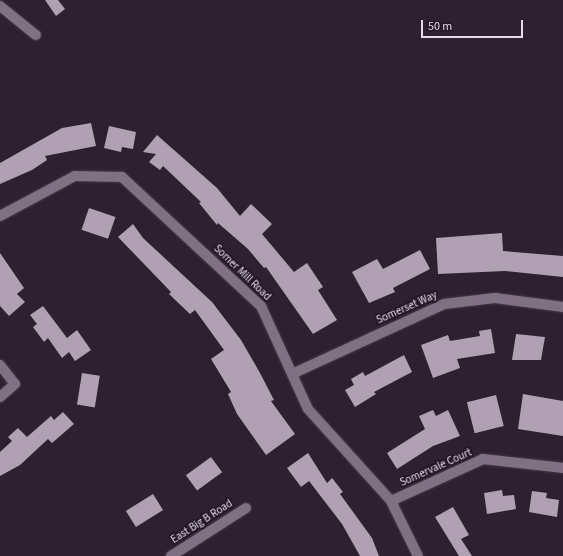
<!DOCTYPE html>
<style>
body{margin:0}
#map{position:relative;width:563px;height:556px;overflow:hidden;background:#2f2031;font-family:"Source Sans 3",sans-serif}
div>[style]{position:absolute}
.building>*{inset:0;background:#b19fb4;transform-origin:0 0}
.roads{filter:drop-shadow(0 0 1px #483b4a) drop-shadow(0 0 1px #483b4a)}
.minor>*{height:10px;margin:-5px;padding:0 5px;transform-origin:5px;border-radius:5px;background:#817084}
span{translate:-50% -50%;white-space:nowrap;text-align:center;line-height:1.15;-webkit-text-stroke:4px #251727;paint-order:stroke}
.street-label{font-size:11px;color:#e4dbe6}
.scale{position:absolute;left:421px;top:20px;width:102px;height:18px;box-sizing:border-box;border:2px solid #e4dbe6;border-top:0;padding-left:5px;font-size:12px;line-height:14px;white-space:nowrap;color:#e4dbe6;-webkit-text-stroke:3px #251727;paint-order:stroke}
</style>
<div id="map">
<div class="building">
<i style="clip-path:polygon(45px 0,58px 0,65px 9px,56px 16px)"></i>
<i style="clip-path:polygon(91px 123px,96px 146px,45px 156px,47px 160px,32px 170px,0 184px,0 163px,62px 128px)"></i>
<i style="clip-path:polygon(109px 126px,136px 132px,133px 149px,122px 147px,121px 152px,104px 148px)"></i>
<i style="clip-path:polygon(157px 135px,217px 188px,240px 216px,251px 204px,272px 224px,262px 234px,294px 272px,307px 263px,323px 287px,318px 290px,337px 320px,313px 334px,266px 267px,264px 268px,248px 249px,218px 223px,217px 225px,199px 203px,201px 202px,163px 166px,160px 170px,149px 162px,156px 154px,143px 152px)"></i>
<i style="left:89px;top:208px;width:28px;height:23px;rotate:19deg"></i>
<i style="clip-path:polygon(133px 224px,143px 238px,212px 302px,241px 340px,260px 373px,274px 400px,271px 401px,295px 434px,266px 455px,237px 414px,228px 394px,231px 392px,211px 359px,224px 350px,195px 310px,190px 314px,169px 294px,171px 292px,118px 237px)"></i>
<i style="clip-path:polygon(502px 233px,503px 251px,563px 256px,563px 277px,505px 271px,438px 274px,436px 238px)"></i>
<i style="clip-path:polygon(420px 250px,430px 269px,393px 288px,395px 292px,369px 303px,352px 272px,377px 259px,383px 269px)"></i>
<i style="clip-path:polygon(0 253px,24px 288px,17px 294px,25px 302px,9px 316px,0 306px)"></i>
<i style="clip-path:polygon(43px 306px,67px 338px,77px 330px,91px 350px,75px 361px,69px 352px,62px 358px,48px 338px,44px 342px,33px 327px,37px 324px,30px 315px)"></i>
<i style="clip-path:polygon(491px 329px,495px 353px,457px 359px,460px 368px,433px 378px,421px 345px,448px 335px,450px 341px,480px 336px,479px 331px)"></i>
<i style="clip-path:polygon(516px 334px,545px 337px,541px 360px,512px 360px)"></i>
<i style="clip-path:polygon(404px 355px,412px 372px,374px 392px,376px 394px,355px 407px,345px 390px,354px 385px,351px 379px,363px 372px,365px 376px)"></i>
<i style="left:82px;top:373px;width:18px;height:32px;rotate:9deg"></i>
<i style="clip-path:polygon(523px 394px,563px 401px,563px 436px,518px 429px)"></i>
<i style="left:496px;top:395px;width:32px;height:30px;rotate:76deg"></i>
<i style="clip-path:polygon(433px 410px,436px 416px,448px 410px,460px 436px,433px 446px,397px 469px,387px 453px,425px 429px,419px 416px)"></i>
<i style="clip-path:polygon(63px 412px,74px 424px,52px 443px,48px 439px,20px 465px,0 476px,0 452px,12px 441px,8px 437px,18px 428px,27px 437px,51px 416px,54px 420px)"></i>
<i style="clip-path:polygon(308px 453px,327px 483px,332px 478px,343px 492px,340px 494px,372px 538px,379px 556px,360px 556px,342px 524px,309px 481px,301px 487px,287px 468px)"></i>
<i style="left:211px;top:457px;width:19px;height:31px;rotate:54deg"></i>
<i style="clip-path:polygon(502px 490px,503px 496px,514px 495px,516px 509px,487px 514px,484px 493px)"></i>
<i style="clip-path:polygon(532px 491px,547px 493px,546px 498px,559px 500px,557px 517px,529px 512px)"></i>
<i style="left:153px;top:494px;width:19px;height:32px;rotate:58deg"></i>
<i style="clip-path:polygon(453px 507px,469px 535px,461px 539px,472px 556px,459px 556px,435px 517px)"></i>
</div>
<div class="roads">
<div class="minor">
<i style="left:0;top:6px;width:46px;rotate:38.9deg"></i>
<i style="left:0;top:216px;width:85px;rotate:-28.1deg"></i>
<i style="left:75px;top:176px;width:47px;rotate:1.2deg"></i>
<i style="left:122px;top:177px;width:190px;rotate:42.9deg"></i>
<i style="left:261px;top:306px;width:113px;rotate:65.5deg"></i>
<i style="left:308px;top:409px;width:124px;rotate:47.9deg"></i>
<i style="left:391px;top:501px;width:61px;rotate:63.9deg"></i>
<i style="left:0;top:365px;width:24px;rotate:52deg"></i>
<i style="left:15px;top:384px;width:20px;rotate:139deg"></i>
<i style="left:292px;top:374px;width:167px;rotate:-24.7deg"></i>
<i style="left:444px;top:304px;width:51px;rotate:-6.7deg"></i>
<i style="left:495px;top:298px;width:69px;rotate:7.5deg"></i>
<i style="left:391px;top:501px;width:101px;rotate:-24.5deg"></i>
<i style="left:483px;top:459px;width:81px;rotate:6.4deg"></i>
<i style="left:171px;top:556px;width:89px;rotate:-32.6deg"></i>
</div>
</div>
<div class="street-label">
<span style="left:242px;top:273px;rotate:44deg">Somer Mill Road</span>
<span style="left:407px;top:308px;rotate:-24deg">Somerset Way</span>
<span style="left:436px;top:468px;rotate:-24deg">Somervale Court</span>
<span style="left:202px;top:522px;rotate:-33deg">East Big B Road</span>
</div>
<div class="scale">50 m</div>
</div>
